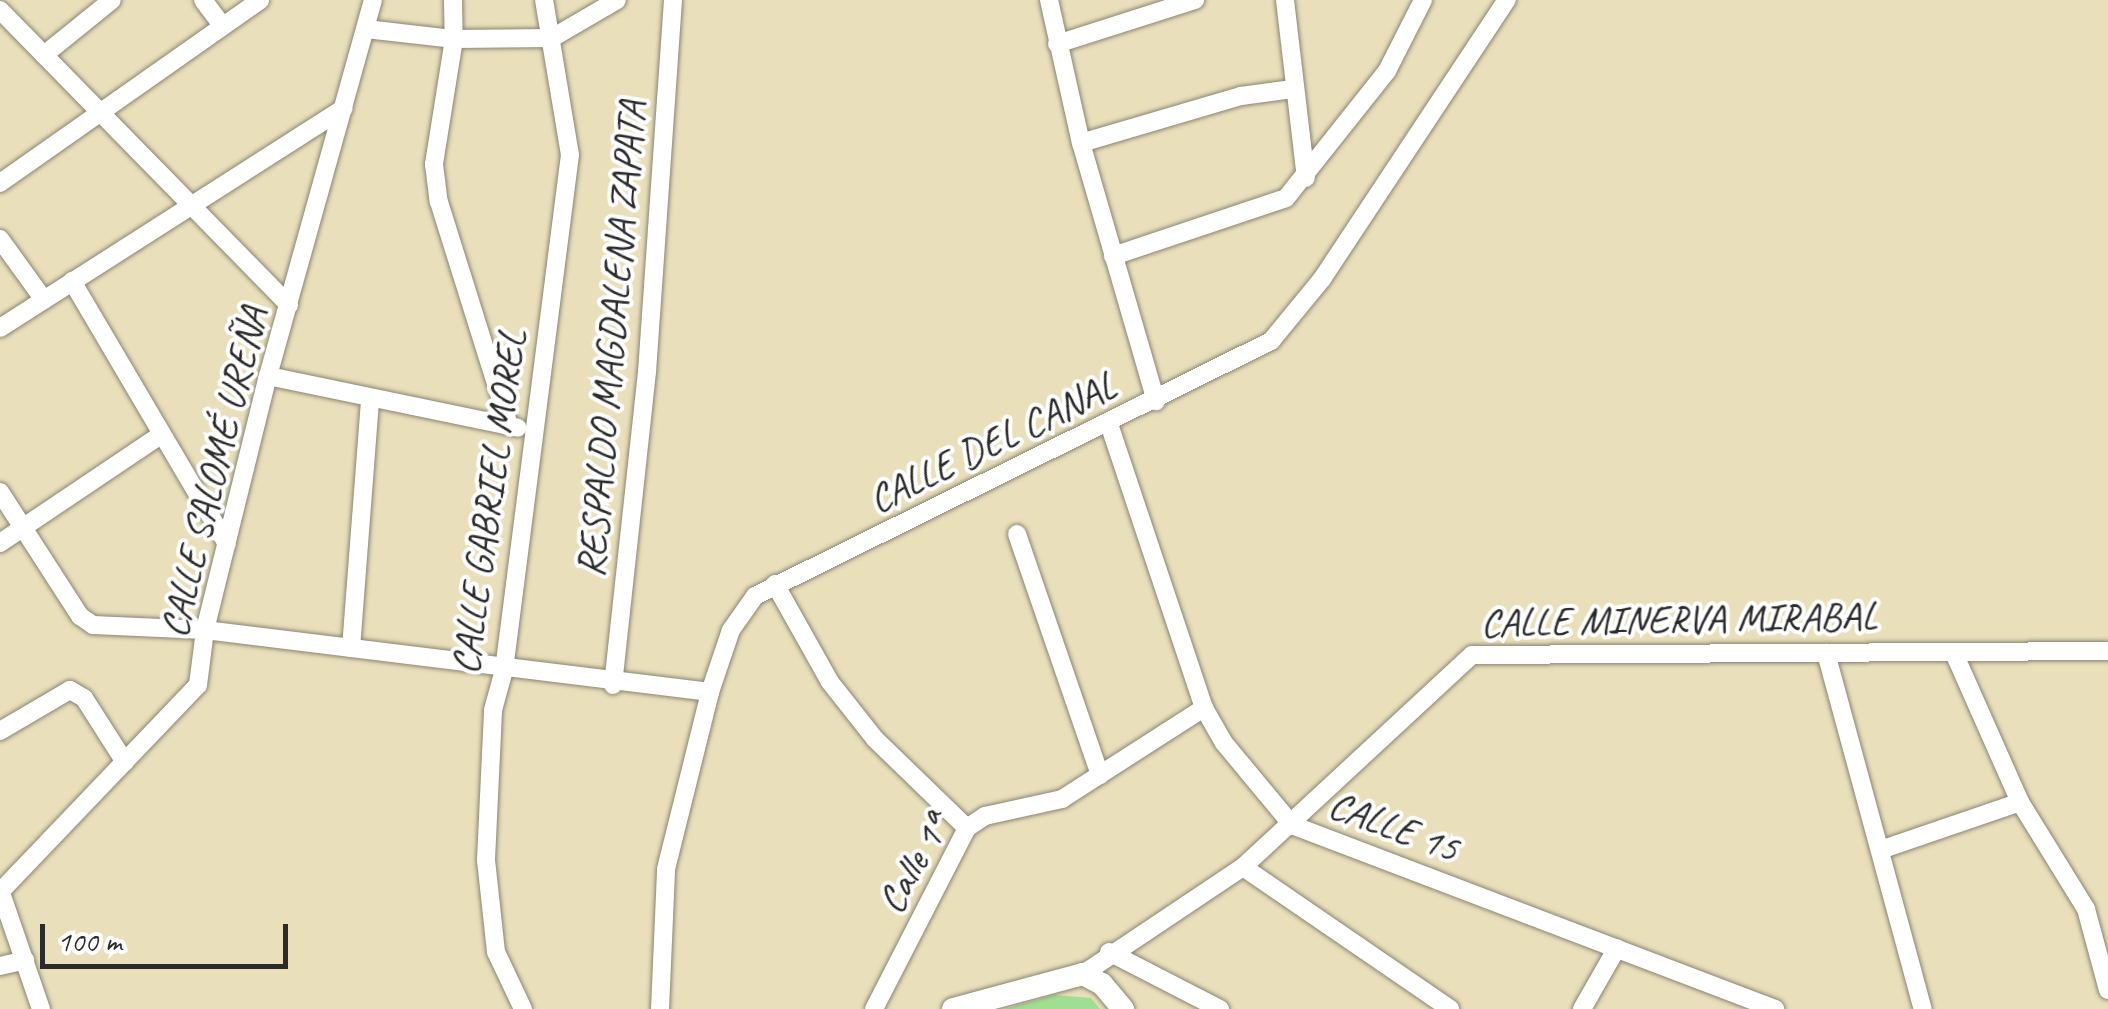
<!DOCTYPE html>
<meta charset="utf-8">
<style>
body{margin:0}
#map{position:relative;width:2108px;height:1009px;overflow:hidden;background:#e9dfbb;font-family:Caveat,sans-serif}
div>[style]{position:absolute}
.green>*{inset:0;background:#a0de92}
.roads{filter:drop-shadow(0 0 2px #8a8573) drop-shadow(0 0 2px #8a8573)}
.minor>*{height:18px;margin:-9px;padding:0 9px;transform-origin:9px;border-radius:9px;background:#fff}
.tertiary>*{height:22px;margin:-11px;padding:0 11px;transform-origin:11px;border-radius:11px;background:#fff}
span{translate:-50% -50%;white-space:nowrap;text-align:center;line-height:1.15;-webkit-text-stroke:8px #fff;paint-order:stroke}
.street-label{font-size:40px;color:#2b2b2b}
.scale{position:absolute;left:40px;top:924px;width:248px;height:45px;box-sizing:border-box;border:5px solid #2b2b2b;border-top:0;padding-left:12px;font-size:30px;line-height:35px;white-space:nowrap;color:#2b2b2b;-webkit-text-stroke:8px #fff;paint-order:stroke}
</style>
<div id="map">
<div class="green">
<i style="clip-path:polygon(1054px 995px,1091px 998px,1100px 1009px,1005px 1009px)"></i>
</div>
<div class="roads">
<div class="minor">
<i style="left:203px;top:0;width:31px;rotate:53deg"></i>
<i style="left:453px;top:0;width:39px;rotate:89deg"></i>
<i style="left:454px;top:39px;width:127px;rotate:99.1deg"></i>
<i style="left:434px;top:164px;width:38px;rotate:83deg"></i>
<i style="left:439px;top:202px;width:235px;rotate:72.6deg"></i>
<i style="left:1049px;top:0;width:147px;rotate:77.4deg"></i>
<i style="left:1081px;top:143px;width:269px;rotate:73.8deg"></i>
<i style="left:1285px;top:0;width:179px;rotate:83.3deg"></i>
<i style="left:0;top:10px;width:413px;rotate:45.6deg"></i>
<i style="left:366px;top:29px;width:89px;rotate:6.5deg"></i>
<i style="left:454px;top:39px;width:98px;rotate:-0.6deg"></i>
<i style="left:552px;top:38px;width:75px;rotate:-30.3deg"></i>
<i style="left:1057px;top:44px;width:145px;rotate:-17.7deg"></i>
<i style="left:44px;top:55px;width:87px;rotate:-39deg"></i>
<i style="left:1081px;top:143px;width:167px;rotate:-16.4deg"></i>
<i style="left:1241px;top:96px;width:52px;rotate:-7.7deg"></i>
<i style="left:0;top:183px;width:318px;rotate:-35.1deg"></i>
<i style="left:0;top:239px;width:75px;rotate:54.2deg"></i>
<i style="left:1113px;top:256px;width:182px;rotate:-18.5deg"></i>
<i style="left:1286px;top:198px;width:162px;rotate:-51.5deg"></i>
<i style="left:1387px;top:71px;width:80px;rotate:-63.1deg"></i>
<i style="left:72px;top:281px;width:305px;rotate:59.5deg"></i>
<i style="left:0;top:328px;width:408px;rotate:-32.6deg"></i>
<i style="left:268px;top:376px;width:255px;rotate:11.7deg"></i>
<i style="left:1109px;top:424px;width:299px;rotate:71.5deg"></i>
<i style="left:1204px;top:708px;width:40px;rotate:60.3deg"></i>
<i style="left:1224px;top:743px;width:107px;rotate:50.3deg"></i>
<i style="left:1292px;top:825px;width:517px;rotate:20.85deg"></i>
<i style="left:0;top:492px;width:148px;rotate:57.2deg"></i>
<i style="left:80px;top:616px;width:16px;rotate:35deg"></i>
<i style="left:93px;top:625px;width:112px;rotate:2.6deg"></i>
<i style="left:205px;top:630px;width:509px;rotate:7deg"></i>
<i style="left:1017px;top:534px;width:255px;rotate:71deg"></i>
<i style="left:0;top:543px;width:194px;rotate:-33.9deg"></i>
<i style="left:775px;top:584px;width:112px;rotate:60.7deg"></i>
<i style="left:830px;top:682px;width:73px;rotate:51.7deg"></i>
<i style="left:875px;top:739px;width:128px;rotate:44.1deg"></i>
<i style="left:351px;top:648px;width:249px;rotate:-85.6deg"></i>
<i style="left:1826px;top:653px;width:369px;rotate:74.8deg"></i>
<i style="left:1954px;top:653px;width:163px;rotate:66.1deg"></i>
<i style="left:2020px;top:802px;width:126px;rotate:58.3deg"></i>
<i style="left:2086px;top:909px;width:84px;rotate:74.8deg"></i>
<i style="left:613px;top:685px;width:315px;rotate:-83.8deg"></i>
<i style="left:647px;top:372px;width:373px;rotate:-86deg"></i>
<i style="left:0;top:731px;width:81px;rotate:-30.4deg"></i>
<i style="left:70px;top:690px;width:16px;rotate:30deg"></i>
<i style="left:84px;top:698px;width:76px;rotate:57.4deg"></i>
<i style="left:1880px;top:850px;width:148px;rotate:-18.9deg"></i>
<i style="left:1243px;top:867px;width:251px;rotate:34.4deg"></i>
<i style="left:0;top:890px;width:126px;rotate:71deg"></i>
<i style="left:1px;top:891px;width:285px;rotate:-46.3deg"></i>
<i style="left:198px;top:685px;width:55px;rotate:-82.7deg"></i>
<i style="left:205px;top:630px;width:262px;rotate:-76.1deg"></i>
<i style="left:268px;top:376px;width:390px;rotate:-74.4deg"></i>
<i style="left:1109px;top:952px;width:125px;rotate:27.2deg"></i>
<i style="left:0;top:966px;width:26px;rotate:-13deg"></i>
<i style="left:1083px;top:974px;width:192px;rotate:-33.8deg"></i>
<i style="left:1243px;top:867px;width:312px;rotate:-42.8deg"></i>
<i style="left:1472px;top:655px;width:636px;rotate:-0.36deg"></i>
<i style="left:523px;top:1009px;width:63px;rotate:-115.3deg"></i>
<i style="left:496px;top:952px;width:93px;rotate:-96.2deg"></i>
<i style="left:486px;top:860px;width:150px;rotate:-87.3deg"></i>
<i style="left:493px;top:710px;width:41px;rotate:-74.6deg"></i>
<i style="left:504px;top:670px;width:519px;rotate:-82.7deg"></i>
<i style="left:570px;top:155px;width:157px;rotate:-99.5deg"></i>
<i style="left:660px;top:1009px;width:140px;rotate:-87.5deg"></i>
<i style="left:666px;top:869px;width:182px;rotate:-76deg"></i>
<i style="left:710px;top:692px;width:65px;rotate:-71.3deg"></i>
<i style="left:731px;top:630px;width:42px;rotate:-54.8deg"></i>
<i style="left:755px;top:596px;width:576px;rotate:-26.3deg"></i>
<i style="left:1271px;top:341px;width:80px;rotate:-50.6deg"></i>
<i style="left:1322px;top:279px;width:335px;rotate:-56.5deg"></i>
<i style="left:874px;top:1009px;width:203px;rotate:-62.8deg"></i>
<i style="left:967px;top:828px;width:22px;rotate:-34deg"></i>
<i style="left:985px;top:816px;width:79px;rotate:-12.4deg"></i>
<i style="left:1062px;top:799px;width:169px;rotate:-32.7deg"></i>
<i style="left:1582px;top:1009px;width:70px;rotate:-60.2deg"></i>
</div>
<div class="tertiary">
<i style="left:953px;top:1009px;width:135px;rotate:-15.1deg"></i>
<i style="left:1083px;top:974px;width:21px;rotate:28deg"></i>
<i style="left:1102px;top:984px;width:33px;rotate:50deg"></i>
</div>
</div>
<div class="street-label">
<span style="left:611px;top:339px;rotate:-85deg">RESPALDO MAGDALENA ZAPATA</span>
<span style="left:992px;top:442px;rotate:-26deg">CALLE DEL CANAL</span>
<span style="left:213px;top:472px;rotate:-76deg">CALLE SALOMÉ UREÑA</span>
<span style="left:488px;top:502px;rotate:-82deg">CALLE GABRIEL MOREL</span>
<span style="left:1679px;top:619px;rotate:-1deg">CALLE MINERVA MIRABAL</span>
<span style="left:1394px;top:826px;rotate:21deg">CALLE 15</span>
<span style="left:913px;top:864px;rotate:-60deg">Calle 1ª</span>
</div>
<div class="scale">100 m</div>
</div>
